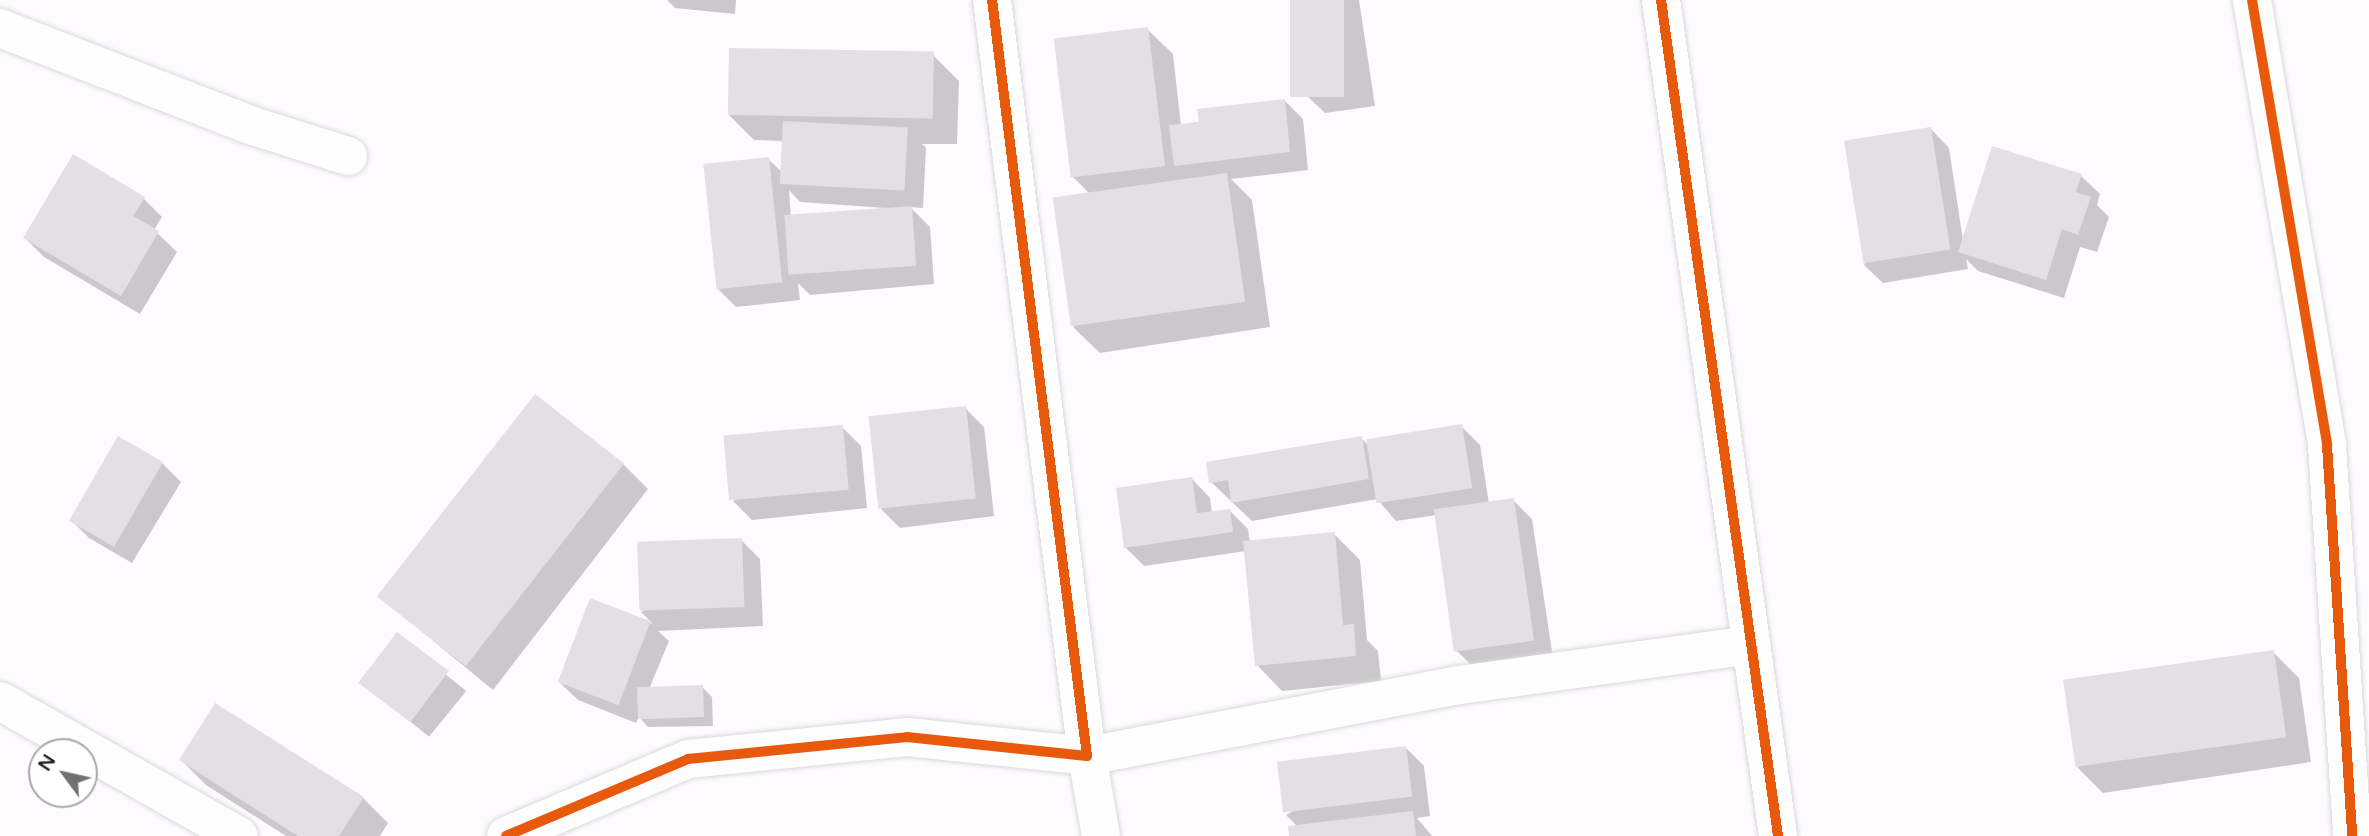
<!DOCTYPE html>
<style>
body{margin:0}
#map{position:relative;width:2369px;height:836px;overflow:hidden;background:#fdfbfe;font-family:"Varela Round",sans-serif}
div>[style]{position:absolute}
.shadow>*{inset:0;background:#0003;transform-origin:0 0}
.building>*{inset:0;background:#e2e0e3;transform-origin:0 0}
.roads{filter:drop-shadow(0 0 2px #dad8db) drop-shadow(0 0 2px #dad8db)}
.minor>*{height:38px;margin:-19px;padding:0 19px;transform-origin:19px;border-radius:19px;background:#fffeff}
.cycleway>*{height:10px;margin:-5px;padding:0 5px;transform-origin:5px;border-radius:5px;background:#e8590c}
span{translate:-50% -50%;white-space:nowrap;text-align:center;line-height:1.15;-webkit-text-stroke:6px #fff;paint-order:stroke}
.north{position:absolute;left:28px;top:738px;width:70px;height:70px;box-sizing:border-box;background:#fff;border:2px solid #a9a8a9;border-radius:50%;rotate:303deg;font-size:19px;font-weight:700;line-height:28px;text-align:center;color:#282529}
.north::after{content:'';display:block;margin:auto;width:24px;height:32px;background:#737074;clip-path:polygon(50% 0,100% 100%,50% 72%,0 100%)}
</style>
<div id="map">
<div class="shadow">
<div style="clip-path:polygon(667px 0,736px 0,735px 14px,675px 8px)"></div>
<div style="clip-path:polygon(1292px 0,1359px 0,1375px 106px,1325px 113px,1306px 95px)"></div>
<div style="clip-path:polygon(1147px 29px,1173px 54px,1181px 126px,1284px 100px,1303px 119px,1308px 170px,1231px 179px,1252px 200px,1270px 327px,1100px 353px,1074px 328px,1092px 196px,1072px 176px)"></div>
<div style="clip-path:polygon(evenodd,933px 55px,959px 81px,957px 144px,922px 144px,926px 148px,923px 208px,910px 207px,930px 227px,934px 284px,810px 295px,798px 283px,800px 300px,736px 307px,717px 288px,768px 159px,782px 172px,784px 141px,754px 140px,728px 114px,933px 55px,789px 190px,800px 202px,899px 209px,791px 218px,789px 190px)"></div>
<div style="clip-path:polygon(1931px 129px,1949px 148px,1963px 240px,2081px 176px,2100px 194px,2097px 205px,2109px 217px,2097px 252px,2080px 247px,2064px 298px,1978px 271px,1966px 259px,1968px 269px,1883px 283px,1864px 265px)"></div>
<div style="clip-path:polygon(143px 198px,162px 217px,154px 230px,177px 252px,140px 314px,44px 257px,25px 238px)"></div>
<div style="clip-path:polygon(965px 408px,984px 427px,994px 516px,900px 528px,881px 509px)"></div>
<div style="clip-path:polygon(1461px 426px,1480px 445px,1489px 504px,1513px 500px,1532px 519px,1553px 658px,1476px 670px,1457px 651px,1437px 515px,1396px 521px,1377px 499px,1252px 521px,1211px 482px,1361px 438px,1368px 445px)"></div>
<div style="clip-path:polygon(842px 427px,861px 446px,867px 508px,752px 520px,733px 501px)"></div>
<div style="clip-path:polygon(162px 463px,181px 482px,132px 563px,89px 538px,70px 519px)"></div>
<div style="clip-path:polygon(623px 464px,648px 489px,493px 690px,380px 597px)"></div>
<div style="clip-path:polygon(1192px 479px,1210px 498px,1212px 513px,1229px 510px,1248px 529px,1250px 542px,1334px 534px,1360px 560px,1367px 640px,1378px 651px,1381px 681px,1282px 691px,1257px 665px,1246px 551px,1144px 566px,1125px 547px)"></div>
<div style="clip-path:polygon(741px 540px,760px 559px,763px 626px,658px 631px,669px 641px,650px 687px,702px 687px,712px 697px,713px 726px,648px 727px,639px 717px,636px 723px,578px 700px,559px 682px,591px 600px,653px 624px,641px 612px)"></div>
<div style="left:397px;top:635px;width:89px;height:59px;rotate:39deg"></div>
<div style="clip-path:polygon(2273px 652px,2299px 678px,2311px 762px,2103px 793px,2077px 767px)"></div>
<div style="clip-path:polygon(1405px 747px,1424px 766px,1430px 816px,1417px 818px,1432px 836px,1291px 836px,1298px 827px,1286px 815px)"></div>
<div style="clip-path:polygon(181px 760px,363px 798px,388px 823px,380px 836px,286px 836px,206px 785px)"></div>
</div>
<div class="building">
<div style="left:1290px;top:0;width:54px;height:97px"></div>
<div style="left:1148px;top:27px;width:140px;height:95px;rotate:83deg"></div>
<div style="left:729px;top:48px;width:205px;height:67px;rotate:1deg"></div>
<div style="clip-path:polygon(1285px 99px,1290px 152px,1174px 166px,1169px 125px,1199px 122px,1197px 109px)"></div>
<div style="left:783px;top:121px;width:125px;height:63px;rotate:3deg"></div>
<div style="left:1931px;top:127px;width:124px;height:88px;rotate:81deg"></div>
<div style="clip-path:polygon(1992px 146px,2082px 174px,2076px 192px,2091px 197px,2078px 235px,2062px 229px,2046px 280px,1958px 252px)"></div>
<div style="clip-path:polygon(73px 154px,145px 197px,133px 216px,159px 231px,121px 296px,23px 238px)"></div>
<div style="left:769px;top:157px;width:126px;height:66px;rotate:84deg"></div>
<div style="left:1227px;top:173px;width:130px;height:176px;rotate:82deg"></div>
<div style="left:912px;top:206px;width:60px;height:128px;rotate:86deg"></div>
<div style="left:535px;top:394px;width:113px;height:257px;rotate:38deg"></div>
<div style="left:966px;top:406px;width:93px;height:98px;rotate:84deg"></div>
<div style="left:1462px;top:424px;width:65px;height:97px;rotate:81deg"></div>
<div style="left:843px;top:425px;width:65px;height:120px;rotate:85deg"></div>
<div style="left:118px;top:436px;width:52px;height:98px;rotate:30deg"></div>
<div style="clip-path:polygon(1362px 436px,1369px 479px,1231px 503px,1228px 480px,1209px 483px,1206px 462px)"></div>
<div style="clip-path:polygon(1192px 477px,1197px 513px,1230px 509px,1233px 532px,1124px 548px,1116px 488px)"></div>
<div style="left:1514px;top:498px;width:144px;height:81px;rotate:82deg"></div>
<div style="clip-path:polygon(1335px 532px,1343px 625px,1354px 624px,1356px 656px,1255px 666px,1243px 541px)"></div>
<div style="left:742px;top:538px;width:69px;height:105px;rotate:88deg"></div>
<div style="left:590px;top:598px;width:65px;height:90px;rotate:21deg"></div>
<div style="left:397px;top:632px;width:65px;height:64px;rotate:37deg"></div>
<div style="left:2274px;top:650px;width:88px;height:213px;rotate:82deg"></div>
<div style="left:703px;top:685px;width:32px;height:66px;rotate:88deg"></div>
<div style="clip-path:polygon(215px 703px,364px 797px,339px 836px,298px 836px,179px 760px)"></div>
<div style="left:1406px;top:746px;width:51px;height:130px;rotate:83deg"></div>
<div style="clip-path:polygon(1413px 811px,1416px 836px,1289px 836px,1288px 826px)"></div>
</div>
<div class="roads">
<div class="minor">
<div style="left:1661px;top:0;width:844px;rotate:82.03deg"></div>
<div style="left:2252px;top:0;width:451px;rotate:80.4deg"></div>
<div style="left:2327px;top:445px;width:392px;rotate:86.3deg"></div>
<div style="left:0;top:28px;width:268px;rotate:21.2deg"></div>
<div style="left:250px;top:125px;width:103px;rotate:17.6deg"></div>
<div style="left:0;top:701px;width:274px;rotate:29.5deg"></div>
<div style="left:506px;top:836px;width:198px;rotate:-22.9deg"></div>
<div style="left:688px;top:759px;width:220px;rotate:-5.7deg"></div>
<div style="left:907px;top:737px;width:181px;rotate:6deg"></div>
<div style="left:1087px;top:756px;width:762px;rotate:-97.16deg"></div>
<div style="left:1101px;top:836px;width:81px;rotate:-99.9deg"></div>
<div style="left:1087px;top:756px;width:379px;rotate:-10.8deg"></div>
<div style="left:1459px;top:685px;width:295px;rotate:-7.8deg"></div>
</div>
</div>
<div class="cycleway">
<div style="left:1661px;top:0;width:844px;rotate:82.03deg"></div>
<div style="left:2252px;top:0;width:451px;rotate:80.4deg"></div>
<div style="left:2327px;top:445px;width:392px;rotate:86.3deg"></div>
<div style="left:506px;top:836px;width:198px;rotate:-22.9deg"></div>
<div style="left:688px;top:759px;width:220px;rotate:-5.7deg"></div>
<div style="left:907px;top:737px;width:181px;rotate:6deg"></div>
<div style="left:1087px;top:756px;width:762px;rotate:-97.16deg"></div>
</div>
<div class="north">N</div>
</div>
